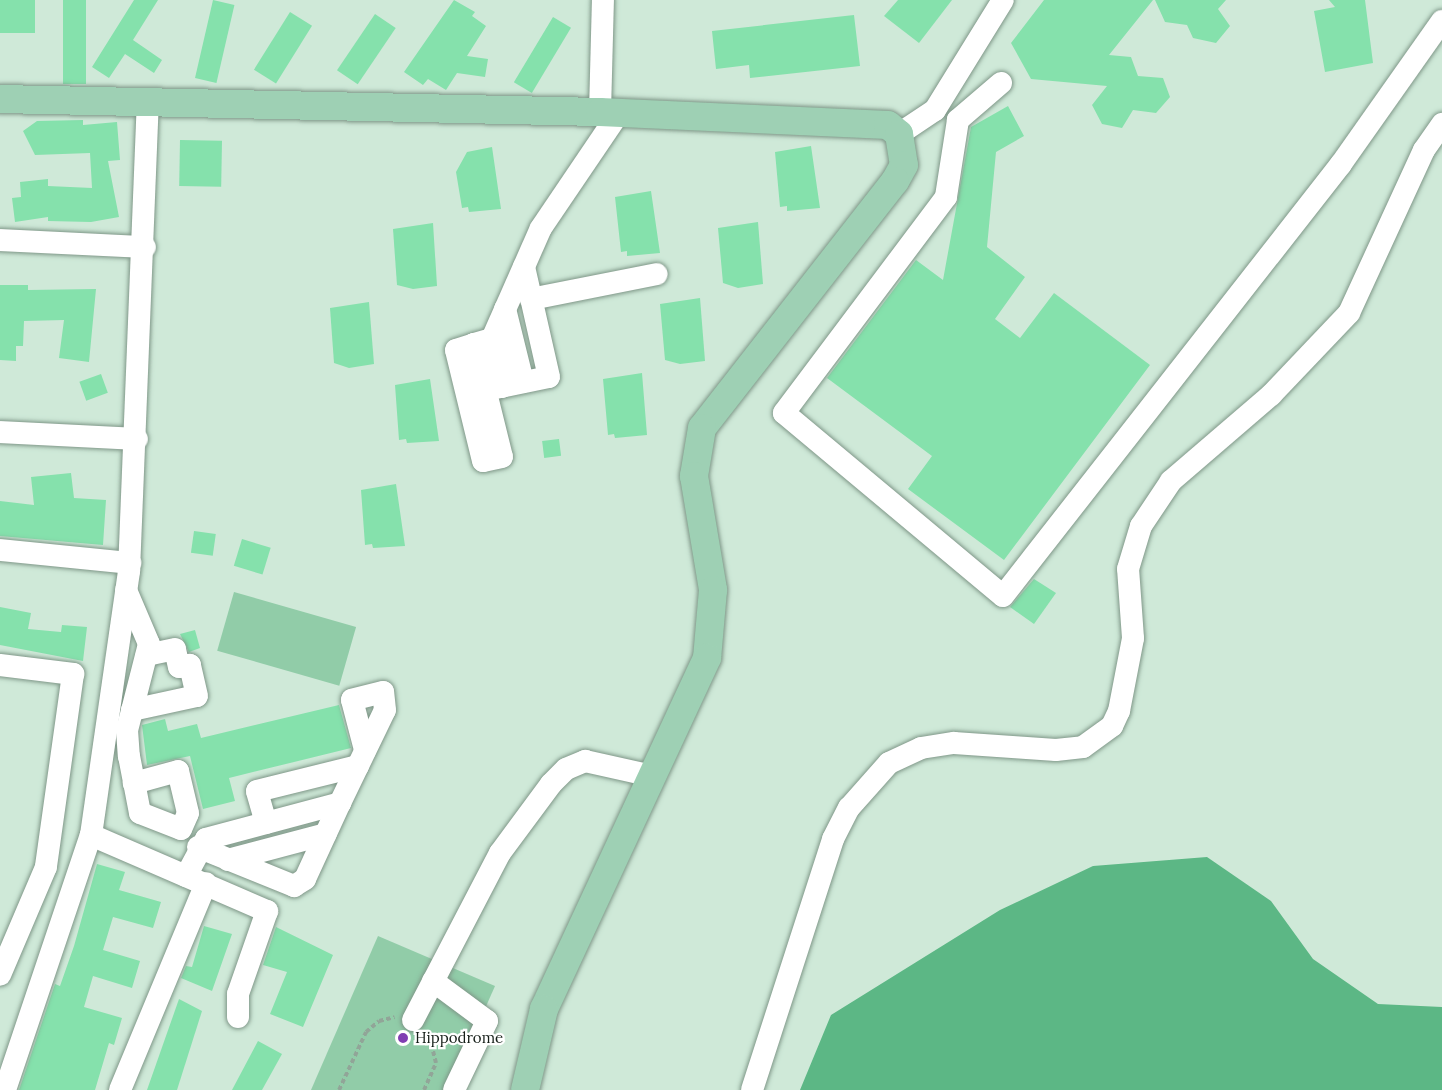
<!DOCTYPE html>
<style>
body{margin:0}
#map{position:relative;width:1442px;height:1090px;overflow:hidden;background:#cfe9d8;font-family:Lora,serif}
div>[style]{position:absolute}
.green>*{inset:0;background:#91cca8;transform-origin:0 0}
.forest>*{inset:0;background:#5cb785}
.building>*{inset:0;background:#85e1ac;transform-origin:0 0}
.path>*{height:4px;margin-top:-2px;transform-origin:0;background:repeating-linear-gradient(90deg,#91a598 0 4.5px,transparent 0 7.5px)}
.roads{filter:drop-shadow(0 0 2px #7f9788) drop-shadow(0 0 2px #7f9788)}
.minor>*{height:22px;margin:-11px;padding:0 11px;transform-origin:11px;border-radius:11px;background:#fff}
.major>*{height:28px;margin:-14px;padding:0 14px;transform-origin:14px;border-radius:14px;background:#9ed0b4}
.dots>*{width:16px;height:16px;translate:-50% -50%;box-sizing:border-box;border:3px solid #fff;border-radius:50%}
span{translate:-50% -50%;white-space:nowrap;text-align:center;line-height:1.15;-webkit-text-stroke:4.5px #fff;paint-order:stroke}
.poi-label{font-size:15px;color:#151e18}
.left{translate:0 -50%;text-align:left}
</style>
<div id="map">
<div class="green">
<div style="left:234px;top:592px;width:127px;height:61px;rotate:16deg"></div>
<div style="clip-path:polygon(378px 936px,495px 986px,449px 1090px,311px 1090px)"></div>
</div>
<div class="forest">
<div style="clip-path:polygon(1207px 857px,1271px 901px,1313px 959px,1378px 1004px,1442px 1007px,1442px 1090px,800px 1090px,831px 1015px,1000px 910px,1093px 866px)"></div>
</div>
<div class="building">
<div style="left:0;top:0;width:35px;height:33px"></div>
<div style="left:63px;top:0;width:23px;height:84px"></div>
<div style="clip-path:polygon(134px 0,158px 0,133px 40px,162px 60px,154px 73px,125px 54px,109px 78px,92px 67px)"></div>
<div style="left:213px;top:0;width:22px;height:80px;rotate:13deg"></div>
<div style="clip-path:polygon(454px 0,475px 12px,472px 16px,486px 26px,467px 56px,488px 59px,485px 77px,457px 73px,446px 90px,428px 79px,423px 85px,404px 72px)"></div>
<div style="clip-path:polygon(898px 0,952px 0,919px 43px,884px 16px)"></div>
<div style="clip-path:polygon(1044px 0,1153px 0,1109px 55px,1131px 57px,1138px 76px,1163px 78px,1170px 97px,1156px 113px,1133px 110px,1122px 128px,1102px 124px,1092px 105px,1107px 86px,1031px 79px,1011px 43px)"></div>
<div style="clip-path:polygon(1155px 0,1226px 0,1218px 9px,1230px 26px,1216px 43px,1193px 38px,1187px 25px,1165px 22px)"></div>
<div style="clip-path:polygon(1329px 0,1365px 0,1373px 63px,1325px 72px,1314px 11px,1335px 7px)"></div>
<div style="left:290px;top:12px;width:26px;height:68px;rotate:32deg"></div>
<div style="left:375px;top:14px;width:25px;height:68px;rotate:34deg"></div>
<div style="clip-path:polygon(854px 15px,860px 66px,750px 78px,749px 65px,716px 69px,712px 31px)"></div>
<div style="left:553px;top:17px;width:21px;height:76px;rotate:31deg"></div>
<div style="clip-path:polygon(1008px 106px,1024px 136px,996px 152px,987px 247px,1025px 277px,995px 319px,1020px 338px,1054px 293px,1150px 365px,1004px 560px,908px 489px,932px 456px,827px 378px,916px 260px,943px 280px,971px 127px)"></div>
<div style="clip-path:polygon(83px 120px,83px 125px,117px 122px,120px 160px,108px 161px,119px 217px,91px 222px,48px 221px,48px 217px,15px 222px,12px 198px,21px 197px,20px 182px,48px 179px,48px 186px,92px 188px,90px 153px,35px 155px,23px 131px,37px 121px)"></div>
<div style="left:180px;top:140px;width:42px;height:46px;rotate:1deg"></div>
<div style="clip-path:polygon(811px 146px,820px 208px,787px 211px,787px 206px,780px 207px,775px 152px)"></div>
<div style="clip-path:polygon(492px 147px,501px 209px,469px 212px,468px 207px,462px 208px,456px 172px,467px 152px)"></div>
<div style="clip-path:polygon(651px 191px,660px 253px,627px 256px,627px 251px,621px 252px,615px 197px)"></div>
<div style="clip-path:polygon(758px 222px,763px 284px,738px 288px,723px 283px,718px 228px)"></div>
<div style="clip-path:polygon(433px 223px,437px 286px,413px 289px,397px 285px,393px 229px)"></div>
<div style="clip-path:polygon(0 285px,28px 285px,28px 290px,96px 289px,89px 362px,59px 358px,64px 320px,24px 321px,23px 346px,16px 346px,16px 361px,0 360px)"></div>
<div style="clip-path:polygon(700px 298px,705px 361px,680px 364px,665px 360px,660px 304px)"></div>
<div style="clip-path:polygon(369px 302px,374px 364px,349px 368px,334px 363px,330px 308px)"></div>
<div style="clip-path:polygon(642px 373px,647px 435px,615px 438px,614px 434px,608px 435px,603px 379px)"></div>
<div style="left:101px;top:374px;width:20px;height:23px;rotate:70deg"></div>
<div style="clip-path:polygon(430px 379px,439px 441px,407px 443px,406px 439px,399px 440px,395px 385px)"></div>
<div style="left:559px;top:439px;width:17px;height:17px;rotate:83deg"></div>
<div style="clip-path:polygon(71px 473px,74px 498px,106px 500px,103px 545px,0 536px,0 501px,34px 505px,31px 477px)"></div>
<div style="clip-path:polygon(396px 484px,405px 546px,373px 548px,372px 544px,365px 545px,361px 490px)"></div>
<div style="left:194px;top:531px;width:22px;height:22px;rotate:8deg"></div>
<div style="left:242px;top:539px;width:30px;height:28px;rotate:17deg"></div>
<div style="clip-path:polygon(1034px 579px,1056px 593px,1034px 624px,1010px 607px)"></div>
<div style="clip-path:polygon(0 607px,31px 613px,28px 629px,61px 632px,62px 625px,87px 627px,83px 661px,0 645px)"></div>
<div style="clip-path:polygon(195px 630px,200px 648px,189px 652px,180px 634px)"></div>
<div style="clip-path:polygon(339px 705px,351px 748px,229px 778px,235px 801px,203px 809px,190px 756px,147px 765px,142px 725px,165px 719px,168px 731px,197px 724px,201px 738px)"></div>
<div style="clip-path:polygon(97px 864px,125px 872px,119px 890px,161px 902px,153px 928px,113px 917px,103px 950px,140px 961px,132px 988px,93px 976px,84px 1007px,122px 1018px,114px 1045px,109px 1043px,95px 1090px,19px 1090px,55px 984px,60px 986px,74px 946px)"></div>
<div style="clip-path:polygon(204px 926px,232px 934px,212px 991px,181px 978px,186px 966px,192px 967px)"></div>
<div style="clip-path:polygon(276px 927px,333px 955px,303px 1027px,270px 1014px,287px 972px,263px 965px)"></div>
<div style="clip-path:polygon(179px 999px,202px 1011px,177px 1090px,147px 1090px)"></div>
<div style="clip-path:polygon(258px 1041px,282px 1054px,262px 1090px,232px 1090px)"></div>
</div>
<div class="path">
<div style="left:339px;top:1090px;width:64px;rotate:-65deg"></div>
<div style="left:366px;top:1032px;width:17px;rotate:-40deg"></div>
<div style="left:379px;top:1021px;width:16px;rotate:-14deg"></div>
<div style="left:424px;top:1090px;width:30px;rotate:-66deg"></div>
<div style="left:436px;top:1063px;width:32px;rotate:-104deg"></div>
</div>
<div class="roads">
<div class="minor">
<div style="left:1001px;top:83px;width:57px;rotate:139.3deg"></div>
<div style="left:958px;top:120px;width:78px;rotate:98.9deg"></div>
<div style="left:946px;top:197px;width:270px;rotate:126.9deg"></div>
<div style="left:784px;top:413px;width:285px;rotate:39.9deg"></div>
<div style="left:1003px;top:596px;width:549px;rotate:-51.96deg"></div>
<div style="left:1341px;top:164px;width:175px;rotate:-54.8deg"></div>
<div style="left:600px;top:112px;width:112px;rotate:-88.5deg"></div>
<div style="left:899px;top:134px;width:43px;rotate:-33.7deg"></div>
<div style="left:935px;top:110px;width:129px;rotate:-58.3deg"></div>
<div style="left:0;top:240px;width:145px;rotate:2.8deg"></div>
<div style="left:531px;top:299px;width:128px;rotate:-11.2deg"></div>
<div style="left:505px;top:309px;width:75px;rotate:76.1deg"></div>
<div style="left:492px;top:339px;width:49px;rotate:78.2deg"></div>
<div style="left:474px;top:344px;width:116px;rotate:76.1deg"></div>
<div style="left:502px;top:457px;width:19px;rotate:168deg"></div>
<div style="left:483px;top:461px;width:114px;rotate:-103.7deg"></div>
<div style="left:456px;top:350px;width:19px;rotate:-18deg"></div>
<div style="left:474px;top:344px;width:19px;rotate:-16deg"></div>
<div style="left:492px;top:339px;width:121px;rotate:-66.2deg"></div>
<div style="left:541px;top:228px;width:139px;rotate:-55.9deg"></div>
<div style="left:486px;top:390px;width:64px;rotate:-11.7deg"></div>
<div style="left:549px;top:377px;width:113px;rotate:-102.8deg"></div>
<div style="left:0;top:432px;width:137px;rotate:2.9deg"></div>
<div style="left:0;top:550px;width:131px;rotate:5.7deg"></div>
<div style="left:126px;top:590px;width:59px;rotate:66.9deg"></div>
<div style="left:149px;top:644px;width:89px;rotate:104.3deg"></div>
<div style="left:127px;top:730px;width:26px;rotate:86deg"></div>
<div style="left:129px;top:756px;width:58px;rotate:79.1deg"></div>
<div style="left:140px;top:813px;width:44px;rotate:21.3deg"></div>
<div style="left:181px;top:829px;width:17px;rotate:-66deg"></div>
<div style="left:188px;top:813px;width:43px;rotate:-103.4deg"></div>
<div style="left:178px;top:771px;width:46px;rotate:164.7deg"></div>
<div style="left:0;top:665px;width:74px;rotate:7deg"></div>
<div style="left:73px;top:674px;width:195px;rotate:98deg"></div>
<div style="left:46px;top:867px;width:117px;rotate:113.1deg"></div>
<div style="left:132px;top:710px;width:66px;rotate:-12.2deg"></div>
<div style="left:197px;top:696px;width:32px;rotate:-103deg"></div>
<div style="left:190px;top:665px;width:11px;rotate:170deg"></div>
<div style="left:179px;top:667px;width:18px;rotate:-103deg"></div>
<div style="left:175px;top:649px;width:29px;rotate:168deg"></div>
<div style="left:266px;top:823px;width:33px;rotate:-106deg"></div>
<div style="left:257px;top:791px;width:104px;rotate:-13.9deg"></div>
<div style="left:91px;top:835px;width:192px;rotate:23.4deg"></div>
<div style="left:267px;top:911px;width:88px;rotate:109.3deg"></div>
<div style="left:238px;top:994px;width:23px;rotate:90deg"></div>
<div style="left:198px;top:847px;width:104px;rotate:22.1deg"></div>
<div style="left:294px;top:886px;width:13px;rotate:-32deg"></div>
<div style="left:305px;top:879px;width:84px;rotate:-65.3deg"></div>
<div style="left:228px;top:860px;width:101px;rotate:-14.9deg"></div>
<div style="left:186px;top:876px;width:42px;rotate:-61.6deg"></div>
<div style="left:206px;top:839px;width:139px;rotate:-15deg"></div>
<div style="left:340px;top:803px;width:103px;rotate:-64.2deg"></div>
<div style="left:385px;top:710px;width:18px;rotate:-96deg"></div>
<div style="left:383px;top:692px;width:32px;rotate:166deg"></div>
<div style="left:352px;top:700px;width:52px;rotate:75.4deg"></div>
<div style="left:433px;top:981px;width:67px;rotate:36.5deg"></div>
<div style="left:487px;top:1021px;width:76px;rotate:115.6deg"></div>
<div style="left:413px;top:1020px;width:188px;rotate:-62.5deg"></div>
<div style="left:500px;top:853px;width:86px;rotate:-53.5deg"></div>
<div style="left:551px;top:784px;width:21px;rotate:-45deg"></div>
<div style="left:566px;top:769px;width:21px;rotate:-23deg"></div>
<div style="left:585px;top:761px;width:69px;rotate:12.6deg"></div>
<div style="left:5px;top:1090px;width:269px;rotate:-71.4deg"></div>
<div style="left:91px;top:835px;width:267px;rotate:-81.8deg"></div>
<div style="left:129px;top:571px;width:468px;rotate:-87.7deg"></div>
<div style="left:120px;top:1090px;width:224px;rotate:-67.4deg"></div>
<div style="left:752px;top:1090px;width:264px;rotate:-72.1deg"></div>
<div style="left:833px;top:839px;width:35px;rotate:-63deg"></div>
<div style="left:849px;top:808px;width:60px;rotate:-48.4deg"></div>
<div style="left:889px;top:763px;width:35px;rotate:-25deg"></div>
<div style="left:921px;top:748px;width:33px;rotate:-9deg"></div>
<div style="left:954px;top:743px;width:102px;rotate:3.9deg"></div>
<div style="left:1056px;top:750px;width:27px;rotate:-6deg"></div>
<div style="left:1083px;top:747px;width:36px;rotate:-36deg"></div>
<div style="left:1112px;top:726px;width:17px;rotate:-65deg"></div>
<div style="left:1119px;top:711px;width:74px;rotate:-79.1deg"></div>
<div style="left:1133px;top:638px;width:69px;rotate:-94.1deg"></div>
<div style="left:1128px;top:569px;width:45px;rotate:-73.2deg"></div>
<div style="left:1141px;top:526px;width:54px;rotate:-56.3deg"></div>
<div style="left:1171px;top:481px;width:132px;rotate:-40.7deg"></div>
<div style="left:1271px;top:395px;width:113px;rotate:-46.4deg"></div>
<div style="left:1349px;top:313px;width:179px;rotate:-65.3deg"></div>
<div style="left:1424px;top:150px;width:32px;rotate:-55deg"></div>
</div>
<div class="major">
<div style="left:0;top:99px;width:600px;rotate:1.24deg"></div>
<div style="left:600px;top:112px;width:288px;rotate:2.6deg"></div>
<div style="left:888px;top:125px;width:14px;rotate:39deg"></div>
<div style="left:899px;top:134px;width:31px;rotate:81deg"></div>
<div style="left:904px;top:165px;width:18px;rotate:119deg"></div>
<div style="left:895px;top:181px;width:313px;rotate:128deg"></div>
<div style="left:702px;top:428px;width:49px;rotate:99.5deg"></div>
<div style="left:694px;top:476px;width:116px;rotate:80.5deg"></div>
<div style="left:713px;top:590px;width:68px;rotate:95deg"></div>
<div style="left:707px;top:658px;width:387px;rotate:114.9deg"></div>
<div style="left:544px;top:1009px;width:83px;rotate:103.2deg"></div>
</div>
</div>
<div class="dots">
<div style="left:403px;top:1038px;background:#803eb2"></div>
</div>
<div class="poi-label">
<span class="left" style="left:415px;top:1038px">Hippodrome</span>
</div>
</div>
